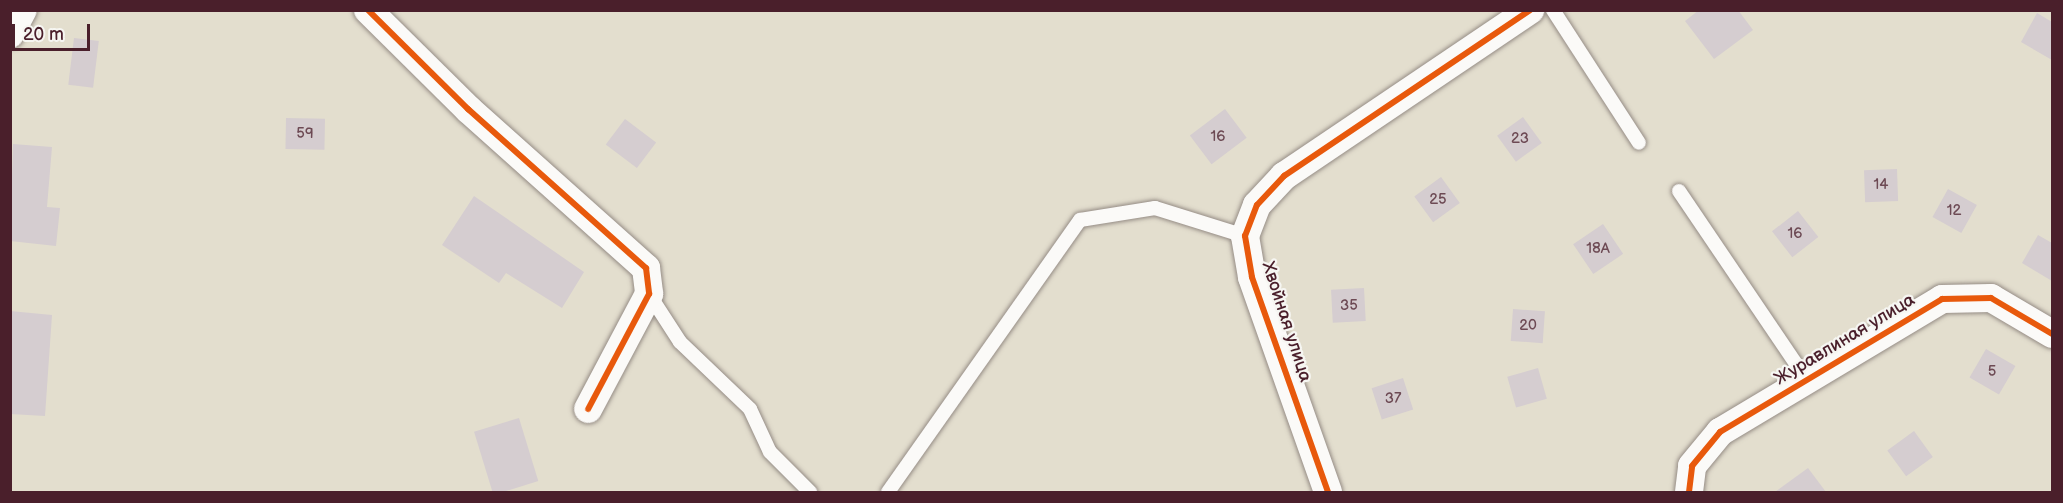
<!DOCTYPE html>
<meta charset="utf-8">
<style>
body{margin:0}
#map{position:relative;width:2063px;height:503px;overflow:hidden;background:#e3dece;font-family:"Balsamiq Sans",sans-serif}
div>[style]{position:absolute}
.building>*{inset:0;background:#d5cdd0;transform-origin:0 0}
.roads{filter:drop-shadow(0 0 2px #958c85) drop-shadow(0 0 2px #958c85)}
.service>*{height:14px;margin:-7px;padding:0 7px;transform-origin:7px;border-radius:7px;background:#fbfaf8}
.minor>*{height:28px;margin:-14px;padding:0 14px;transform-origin:14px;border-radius:14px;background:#fbfaf8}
.cycleway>*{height:6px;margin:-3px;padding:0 3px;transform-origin:3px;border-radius:3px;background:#e8590c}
span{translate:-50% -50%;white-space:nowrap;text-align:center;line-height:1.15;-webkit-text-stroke:4.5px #f6f6f2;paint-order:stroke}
.number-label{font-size:15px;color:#6d4a54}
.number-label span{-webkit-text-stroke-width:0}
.street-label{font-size:18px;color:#4a1f2b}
.frame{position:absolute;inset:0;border:12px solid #4a1f2b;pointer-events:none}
.scale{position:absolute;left:12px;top:24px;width:78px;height:27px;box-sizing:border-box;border:3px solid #4a1f2b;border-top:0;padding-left:8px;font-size:18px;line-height:21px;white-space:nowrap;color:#4a1f2b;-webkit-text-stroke:4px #f6f6f2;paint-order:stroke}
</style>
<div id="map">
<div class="building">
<div style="clip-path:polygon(1699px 10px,1738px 10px,1753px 30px,1714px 59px,1685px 21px)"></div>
<div style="clip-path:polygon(2037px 13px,2052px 22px,2052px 60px,2021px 42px)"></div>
<div style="left:74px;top:38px;width:25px;height:47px;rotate:7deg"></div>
<div style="left:1225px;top:109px;width:36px;height:44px;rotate:53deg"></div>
<div style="left:1523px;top:117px;width:32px;height:32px;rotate:54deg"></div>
<div style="left:286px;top:118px;width:39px;height:31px;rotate:1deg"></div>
<div style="left:625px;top:119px;width:39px;height:32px;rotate:37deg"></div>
<div style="clip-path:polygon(13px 144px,52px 147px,47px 207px,60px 208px,56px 246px,10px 241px)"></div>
<div style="left:1897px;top:169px;width:32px;height:33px;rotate:88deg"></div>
<div style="left:1441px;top:177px;width:32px;height:33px;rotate:54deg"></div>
<div style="left:1948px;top:189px;width:33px;height:32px;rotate:29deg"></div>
<div style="clip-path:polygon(474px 196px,584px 272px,562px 308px,506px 273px,499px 283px,442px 245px)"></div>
<div style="left:1798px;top:211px;width:33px;height:33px;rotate:52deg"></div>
<div style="left:1603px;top:224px;width:36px;height:36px;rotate:56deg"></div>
<div style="clip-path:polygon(2038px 235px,2052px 243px,2052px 281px,2022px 263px)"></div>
<div style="left:1364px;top:288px;width:33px;height:33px;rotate:87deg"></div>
<div style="left:1513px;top:309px;width:32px;height:32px;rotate:4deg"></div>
<div style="clip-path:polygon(10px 311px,52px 315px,45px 416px,10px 414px)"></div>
<div style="left:1986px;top:349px;width:34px;height:33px;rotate:30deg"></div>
<div style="left:1538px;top:368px;width:32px;height:32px;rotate:74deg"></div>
<div style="left:1403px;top:378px;width:33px;height:33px;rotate:72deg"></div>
<div style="left:519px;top:418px;width:66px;height:47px;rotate:73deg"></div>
<div style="left:1914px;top:431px;width:32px;height:33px;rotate:54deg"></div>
<div style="clip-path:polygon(1808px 468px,1826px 492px,1775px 492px)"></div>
</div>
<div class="roads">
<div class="service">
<div style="left:1553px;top:10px;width:158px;rotate:57.1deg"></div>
<div style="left:1679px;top:191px;width:228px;rotate:55.9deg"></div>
<div style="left:649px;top:294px;width:57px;rotate:57.1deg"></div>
<div style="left:680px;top:342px;width:97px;rotate:43.7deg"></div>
<div style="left:750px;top:409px;width:47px;rotate:65.1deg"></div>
<div style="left:770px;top:452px;width:57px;rotate:45deg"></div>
<div style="left:888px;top:492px;width:333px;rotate:-54.8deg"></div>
<div style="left:1080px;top:220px;width:76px;rotate:-9.1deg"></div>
<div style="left:1155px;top:208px;width:94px;rotate:17.3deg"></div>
</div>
<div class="minor">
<div style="left:368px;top:10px;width:141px;rotate:44.7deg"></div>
<div style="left:468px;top:109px;width:239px;rotate:41.8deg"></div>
<div style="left:646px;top:268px;width:26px;rotate:83deg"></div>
<div style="left:649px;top:294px;width:130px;rotate:117.9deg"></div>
<div style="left:10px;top:34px;width:27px;rotate:-62deg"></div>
<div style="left:1328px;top:492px;width:228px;rotate:-109.5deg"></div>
<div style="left:1252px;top:277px;width:42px;rotate:-99.7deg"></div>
<div style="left:1245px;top:236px;width:33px;rotate:-69deg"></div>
<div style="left:1257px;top:205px;width:40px;rotate:-47deg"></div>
<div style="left:1284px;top:176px;width:297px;rotate:-34deg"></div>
<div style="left:1689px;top:492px;width:26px;rotate:-83deg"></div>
<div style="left:1692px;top:466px;width:44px;rotate:-50.5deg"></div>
<div style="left:1720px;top:432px;width:259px;rotate:-30.9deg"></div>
<div style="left:1942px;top:299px;width:49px;rotate:-1.2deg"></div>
<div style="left:1991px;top:298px;width:71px;rotate:30.5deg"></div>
</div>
</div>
<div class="cycleway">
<div style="left:368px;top:10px;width:141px;rotate:44.7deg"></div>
<div style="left:468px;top:109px;width:239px;rotate:41.8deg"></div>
<div style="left:646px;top:268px;width:26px;rotate:83deg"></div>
<div style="left:649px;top:294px;width:130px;rotate:117.9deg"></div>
<div style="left:1328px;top:492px;width:228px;rotate:-109.5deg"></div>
<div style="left:1252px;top:277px;width:42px;rotate:-99.7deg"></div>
<div style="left:1245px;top:236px;width:33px;rotate:-69deg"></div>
<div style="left:1257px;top:205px;width:40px;rotate:-47deg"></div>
<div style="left:1284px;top:176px;width:297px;rotate:-34deg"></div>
<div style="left:1689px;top:492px;width:26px;rotate:-83deg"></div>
<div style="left:1692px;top:466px;width:44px;rotate:-50.5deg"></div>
<div style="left:1720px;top:432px;width:259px;rotate:-30.9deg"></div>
<div style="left:1942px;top:299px;width:49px;rotate:-1.2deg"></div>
<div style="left:1991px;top:298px;width:71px;rotate:30.5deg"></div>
</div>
<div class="number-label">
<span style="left:305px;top:134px">59</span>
<span style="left:1218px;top:137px">16</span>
<span style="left:1520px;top:139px">23</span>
<span style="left:1881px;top:185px">14</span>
<span style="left:1438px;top:200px">25</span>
<span style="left:1954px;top:211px">12</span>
<span style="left:1795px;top:234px">16</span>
<span style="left:1598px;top:249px">18А</span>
<span style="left:1349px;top:306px">35</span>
<span style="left:1528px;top:326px">20</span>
<span style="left:1992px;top:372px">5</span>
<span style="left:1393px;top:399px">37</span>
</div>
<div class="street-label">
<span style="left:1286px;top:322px;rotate:72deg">Хвойная улица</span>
<span style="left:1845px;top:340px;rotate:-31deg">Журавлиная улица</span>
</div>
<div class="frame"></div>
<div class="scale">20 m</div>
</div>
